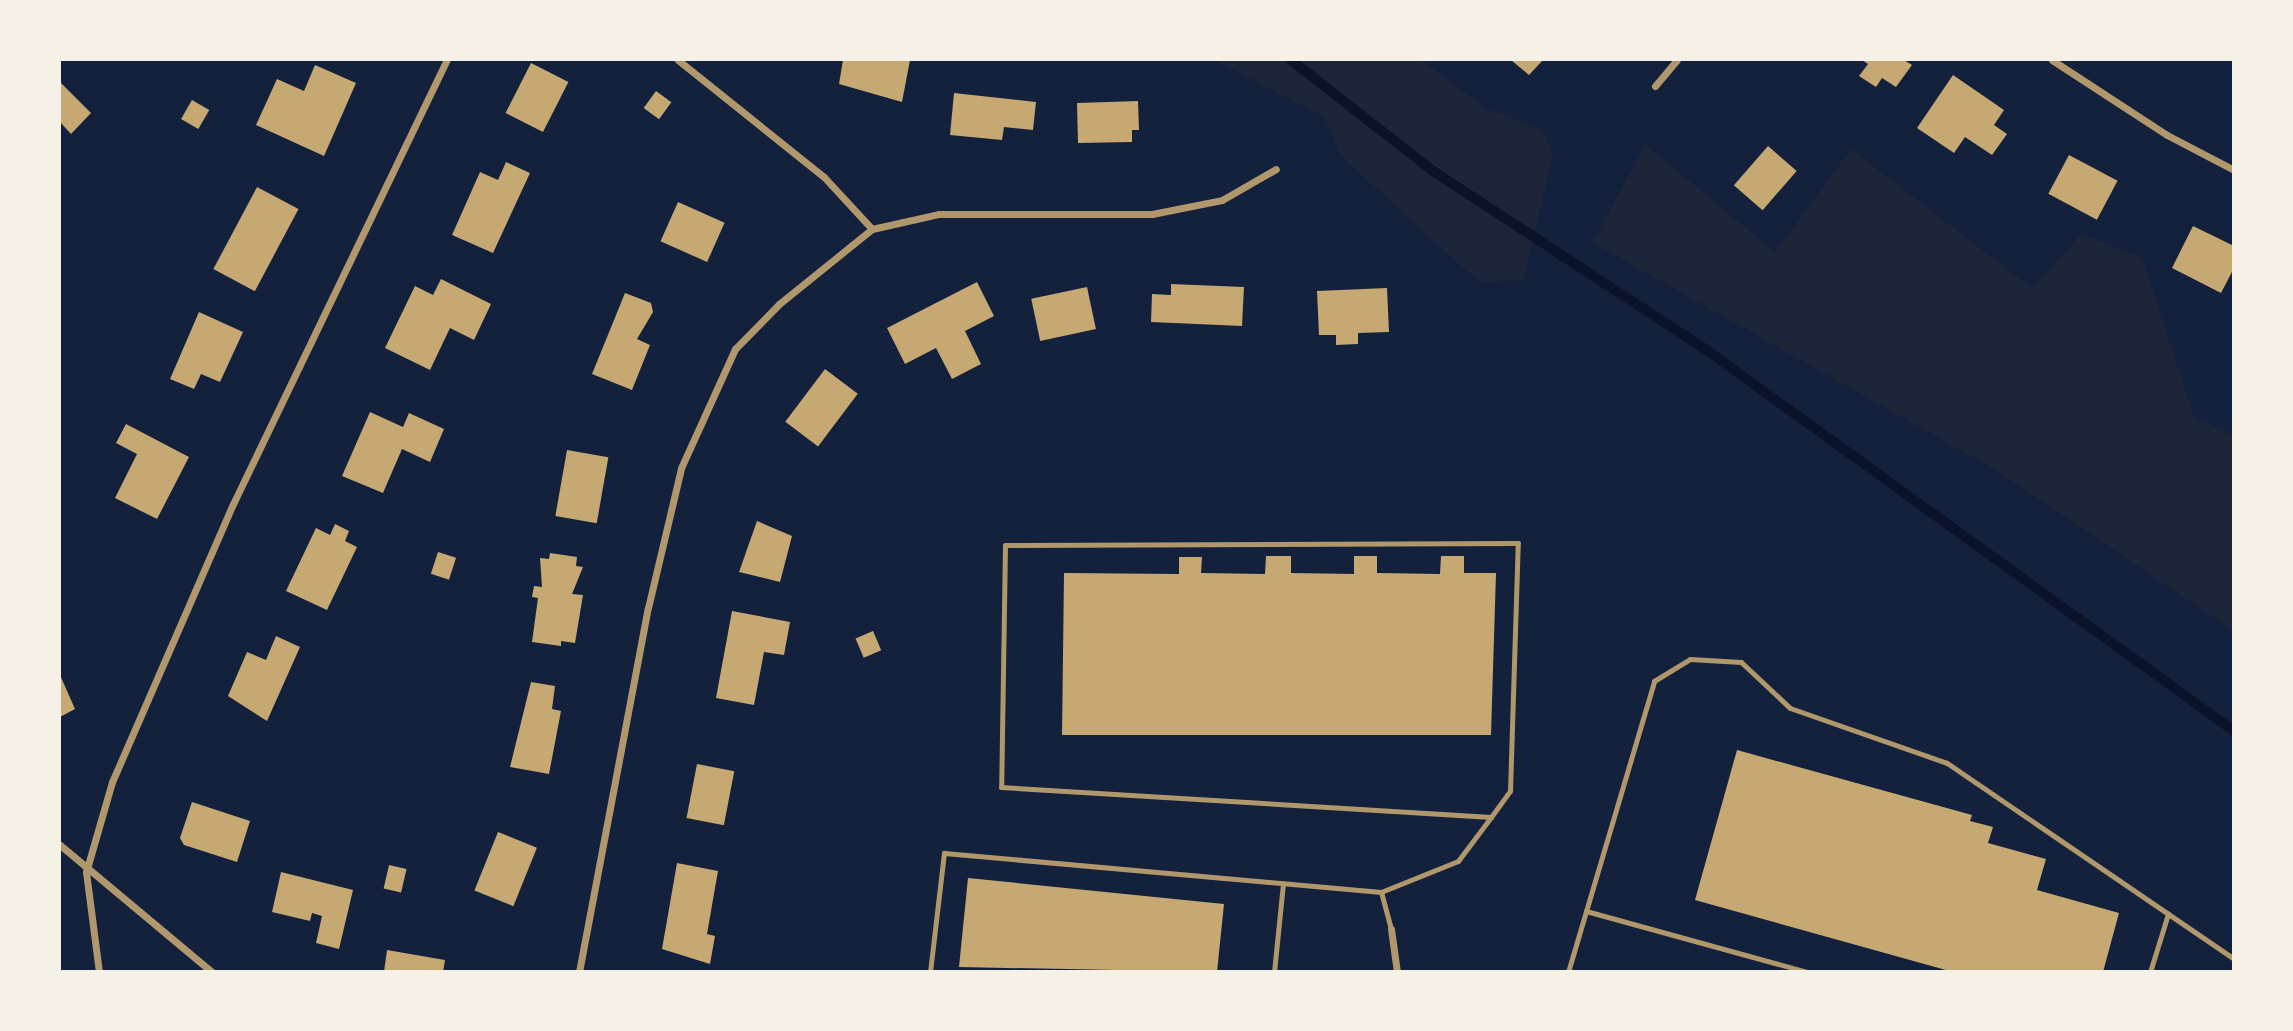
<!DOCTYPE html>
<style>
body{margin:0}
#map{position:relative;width:2293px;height:1031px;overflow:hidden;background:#14213d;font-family:"Asap Condensed",sans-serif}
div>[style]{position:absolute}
.green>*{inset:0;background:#1d2539}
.stream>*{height:10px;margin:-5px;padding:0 5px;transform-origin:5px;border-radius:5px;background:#0b132b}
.building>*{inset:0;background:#c6a872;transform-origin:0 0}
.service>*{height:5px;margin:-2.5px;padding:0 2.5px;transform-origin:2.5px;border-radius:2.5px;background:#b1986c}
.minor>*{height:7px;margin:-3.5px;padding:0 3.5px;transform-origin:3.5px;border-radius:3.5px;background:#b1986c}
span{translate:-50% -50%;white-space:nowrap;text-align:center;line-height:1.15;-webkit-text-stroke:5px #f6f1e7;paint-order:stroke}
.frame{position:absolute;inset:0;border:61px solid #f6f1e7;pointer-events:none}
</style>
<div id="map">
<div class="green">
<div style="clip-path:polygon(1215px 60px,1421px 60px,1485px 108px,1543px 131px,1553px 155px,1523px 280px,1479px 282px,1342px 157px,1324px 117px)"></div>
<div style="clip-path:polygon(1645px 144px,1775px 252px,1851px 149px,2033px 289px,2081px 234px,2142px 258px,2194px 417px,2233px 435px,2233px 630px,1987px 465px,1593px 243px)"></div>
</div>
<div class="stream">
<div style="left:1291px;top:60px;width:180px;rotate:38deg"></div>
<div style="left:1433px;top:171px;width:325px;rotate:33.2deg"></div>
<div style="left:1705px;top:349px;width:653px;rotate:35.83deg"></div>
</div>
<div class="building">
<div style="clip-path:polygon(843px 60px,910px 60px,902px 102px,839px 84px)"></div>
<div style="clip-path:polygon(1511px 60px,1543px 60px,1529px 75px)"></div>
<div style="clip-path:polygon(1862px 60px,1904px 60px,1912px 65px,1896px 87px,1882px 78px,1876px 87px,1859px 76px,1868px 64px)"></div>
<div style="left:531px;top:63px;width:42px;height:56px;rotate:27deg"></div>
<div style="clip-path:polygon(315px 65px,356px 83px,324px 156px,256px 125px,277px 79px,304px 91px)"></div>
<div style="clip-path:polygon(1953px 75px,2004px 110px,1994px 125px,2007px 134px,1992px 155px,1965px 137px,1954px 153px,1917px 128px)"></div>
<div style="clip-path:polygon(60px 82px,91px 113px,71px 134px,60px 122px)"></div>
<div style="left:656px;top:91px;width:19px;height:21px;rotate:36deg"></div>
<div style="clip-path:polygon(954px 93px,1036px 102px,1033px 130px,1004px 127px,1002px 140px,950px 135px)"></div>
<div style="left:192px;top:100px;width:20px;height:22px;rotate:30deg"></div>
<div style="clip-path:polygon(1138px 101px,1139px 130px,1132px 130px,1132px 142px,1078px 143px,1077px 103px)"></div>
<div style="left:1768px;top:146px;width:38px;height:52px;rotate:41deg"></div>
<div style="left:2069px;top:155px;width:55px;height:44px;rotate:28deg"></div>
<div style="clip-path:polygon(506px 162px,530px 173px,493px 253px,452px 235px,480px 172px,498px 180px)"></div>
<div style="left:257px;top:187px;width:47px;height:93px;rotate:28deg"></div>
<div style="left:678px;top:202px;width:51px;height:43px;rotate:24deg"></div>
<div style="clip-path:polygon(2193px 226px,2234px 246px,2234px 268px,2221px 293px,2172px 268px)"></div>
<div style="clip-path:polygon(441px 279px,491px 304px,474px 340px,450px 328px,430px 370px,385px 348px,415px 286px,433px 295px)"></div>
<div style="clip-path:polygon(977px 282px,994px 316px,965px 331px,981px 364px,952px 379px,936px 348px,905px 364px,887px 328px)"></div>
<div style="clip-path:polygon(1171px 284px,1244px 287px,1242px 326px,1151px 322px,1152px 294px,1171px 295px)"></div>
<div style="left:1087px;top:287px;width:43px;height:57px;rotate:78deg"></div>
<div style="clip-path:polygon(1387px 288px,1389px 332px,1358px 333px,1358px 344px,1336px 345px,1336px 335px,1319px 335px,1317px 291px)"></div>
<div style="clip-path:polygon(625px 293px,651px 303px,653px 312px,637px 339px,650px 345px,632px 390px,592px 374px)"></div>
<div style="clip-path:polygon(199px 312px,243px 332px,220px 382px,201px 374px,194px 389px,170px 379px)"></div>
<div style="left:825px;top:369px;width:41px;height:66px;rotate:37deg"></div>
<div style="clip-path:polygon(370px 412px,403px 427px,409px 413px,444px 429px,430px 462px,402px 449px,383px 493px,342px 476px)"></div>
<div style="clip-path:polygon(126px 424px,189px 457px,157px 519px,115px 498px,137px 454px,116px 443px)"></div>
<div style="left:567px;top:450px;width:42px;height:67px;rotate:10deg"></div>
<div style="clip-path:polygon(757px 521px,792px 536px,780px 582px,739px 572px)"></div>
<div style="clip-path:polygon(335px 524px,349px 531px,345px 541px,357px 547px,327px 610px,286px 591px,316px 528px,330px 535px)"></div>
<div style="left:438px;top:552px;width:19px;height:23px;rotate:18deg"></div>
<div style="clip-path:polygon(550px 553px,577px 557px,576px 566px,583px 567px,572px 594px,583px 595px,575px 643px,561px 641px,561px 646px,532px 642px,538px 598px,532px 597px,534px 586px,542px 587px,540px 558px,549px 559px)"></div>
<div style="clip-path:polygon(1266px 556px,1291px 556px,1291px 573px,1354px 574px,1354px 556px,1377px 556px,1377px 573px,1440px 574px,1441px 556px,1464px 556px,1464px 573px,1496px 573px,1491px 735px,1062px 735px,1064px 573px,1179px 574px,1179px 557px,1202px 557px,1201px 573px,1265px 574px)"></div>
<div style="clip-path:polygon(732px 611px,790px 622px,784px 655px,764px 652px,754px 705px,716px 698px)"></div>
<div style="left:873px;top:631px;width:21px;height:19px;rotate:67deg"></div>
<div style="clip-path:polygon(276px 636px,300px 647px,267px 721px,228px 696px,247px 652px,266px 660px)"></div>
<div style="clip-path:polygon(60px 675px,75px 709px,60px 717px)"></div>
<div style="clip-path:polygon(531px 682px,555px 686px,552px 709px,561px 711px,549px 774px,510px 767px)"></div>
<div style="clip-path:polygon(1737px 750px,1972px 815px,1970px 821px,1993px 827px,1988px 843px,2046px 859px,2037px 890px,2119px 913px,2103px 972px,1953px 972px,1695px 900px)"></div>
<div style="left:697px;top:764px;width:38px;height:55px;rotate:11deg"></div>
<div style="clip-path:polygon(192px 802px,250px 821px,237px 862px,184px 845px,180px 838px)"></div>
<div style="left:498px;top:832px;width:42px;height:63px;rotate:22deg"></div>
<div style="clip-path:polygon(677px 863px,718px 871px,707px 934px,715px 936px,710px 964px,662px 949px)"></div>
<div style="left:389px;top:865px;width:18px;height:24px;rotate:13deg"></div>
<div style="clip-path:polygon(281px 872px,353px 890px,339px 949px,316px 943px,322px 916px,312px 913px,310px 921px,272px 912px)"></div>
<div style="clip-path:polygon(968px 878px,1224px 904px,1217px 972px,959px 967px)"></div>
<div style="clip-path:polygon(387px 950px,445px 960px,443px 972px,384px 972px)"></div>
</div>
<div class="service">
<div style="left:1586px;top:911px;width:229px;rotate:15.4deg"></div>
<div style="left:1391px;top:929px;width:38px;rotate:-105deg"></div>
<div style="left:1381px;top:892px;width:83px;rotate:-21.9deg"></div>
<div style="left:1458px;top:861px;width:55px;rotate:-53.1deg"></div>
<div style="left:1491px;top:817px;width:32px;rotate:-54deg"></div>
<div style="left:1510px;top:791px;width:248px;rotate:-88.2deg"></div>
<div style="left:1518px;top:543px;width:513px;rotate:179.78deg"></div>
<div style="left:1005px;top:545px;width:242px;rotate:90.9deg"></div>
<div style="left:1001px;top:787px;width:491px;rotate:3.5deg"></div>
<div style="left:930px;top:972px;width:120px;rotate:-83.3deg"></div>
<div style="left:944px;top:853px;width:439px;rotate:5.1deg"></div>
<div style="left:1274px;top:972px;width:89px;rotate:-84.2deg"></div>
<div style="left:1568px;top:972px;width:303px;rotate:-73.5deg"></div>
<div style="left:1654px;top:681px;width:42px;rotate:-31.4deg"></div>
<div style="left:1690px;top:659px;width:51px;rotate:3.4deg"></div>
<div style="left:1741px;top:662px;width:67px;rotate:43.2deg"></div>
<div style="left:1790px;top:708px;width:166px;rotate:19.3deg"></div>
<div style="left:1947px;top:763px;width:348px;rotate:34.3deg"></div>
<div style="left:2150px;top:972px;width:61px;rotate:-72.8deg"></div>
</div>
<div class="minor">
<div style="left:678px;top:60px;width:187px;rotate:38.7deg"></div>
<div style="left:824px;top:177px;width:71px;rotate:47.3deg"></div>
<div style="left:2052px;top:60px;width:137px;rotate:33.1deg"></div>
<div style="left:2167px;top:135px;width:76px;rotate:27.6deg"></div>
<div style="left:1655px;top:86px;width:34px;rotate:-50deg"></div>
<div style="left:60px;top:845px;width:198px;rotate:39.9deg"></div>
<div style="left:1391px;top:929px;width:43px;rotate:82.1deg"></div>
<div style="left:99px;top:972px;width:101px;rotate:-97.4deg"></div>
<div style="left:86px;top:872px;width:94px;rotate:-73.9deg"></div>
<div style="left:112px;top:782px;width:303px;rotate:-66.5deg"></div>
<div style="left:233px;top:504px;width:493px;rotate:-64.3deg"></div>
<div style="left:579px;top:972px;width:370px;rotate:-79.3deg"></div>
<div style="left:648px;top:608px;width:144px;rotate:-76.7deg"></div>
<div style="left:681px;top:468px;width:131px;rotate:-65.6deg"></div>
<div style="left:735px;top:349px;width:63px;rotate:-45.6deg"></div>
<div style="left:779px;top:304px;width:119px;rotate:-38.9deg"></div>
<div style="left:872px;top:229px;width:69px;rotate:-12.6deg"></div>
<div style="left:939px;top:214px;width:213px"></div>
<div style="left:1152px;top:214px;width:71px;rotate:-11.3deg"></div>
<div style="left:1222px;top:200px;width:62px;rotate:-29.9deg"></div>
</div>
<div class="frame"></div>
</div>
